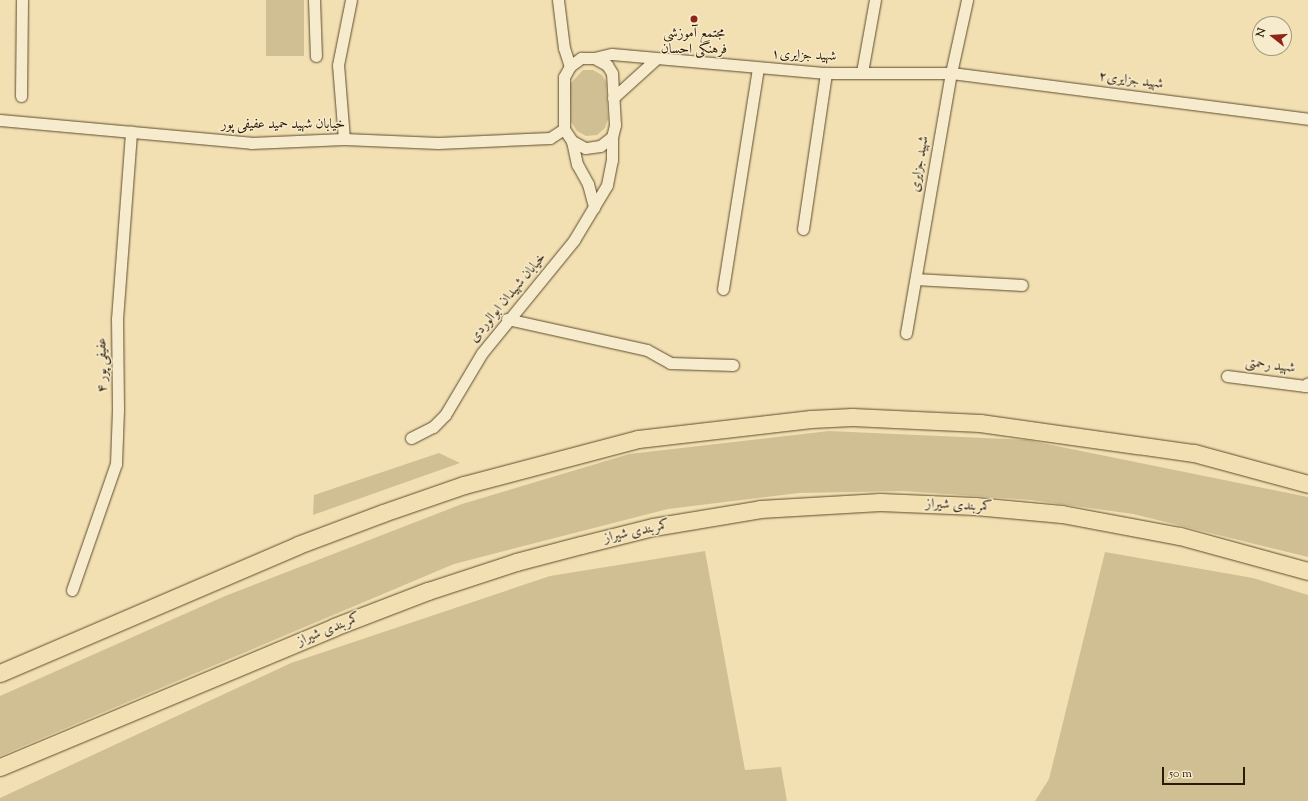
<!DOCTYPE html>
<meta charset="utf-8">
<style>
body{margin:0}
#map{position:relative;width:1308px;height:801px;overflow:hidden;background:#f3e0b2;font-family:"Sorts Mill Goudy",Amiri,serif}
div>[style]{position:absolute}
.green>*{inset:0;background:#d1bf94;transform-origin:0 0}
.roads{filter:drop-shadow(0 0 1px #5d4c2f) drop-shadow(0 0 1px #5d4c2f)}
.minor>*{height:11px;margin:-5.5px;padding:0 5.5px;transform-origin:5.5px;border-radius:5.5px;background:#f7ebcd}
.highway>*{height:17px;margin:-8.5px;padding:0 8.5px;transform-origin:8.5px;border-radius:8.5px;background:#f3e0b2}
.dots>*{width:11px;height:11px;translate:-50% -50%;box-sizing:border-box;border:2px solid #f7ebcd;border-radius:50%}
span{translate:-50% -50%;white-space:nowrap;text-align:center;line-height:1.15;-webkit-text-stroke:3px #f7ebcd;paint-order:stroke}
.poi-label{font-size:14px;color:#2b1b03}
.street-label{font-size:14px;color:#2b1b03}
.north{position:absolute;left:1252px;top:16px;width:40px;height:40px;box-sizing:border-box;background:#f7ebcd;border:1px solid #a5987c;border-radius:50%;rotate:287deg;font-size:11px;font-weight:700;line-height:16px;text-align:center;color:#2b1b03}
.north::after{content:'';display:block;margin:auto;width:14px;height:18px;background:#8f2418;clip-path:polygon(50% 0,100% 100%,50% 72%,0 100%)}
.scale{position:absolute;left:1162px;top:767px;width:83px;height:18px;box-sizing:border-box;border:2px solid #2b1b03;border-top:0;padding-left:5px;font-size:12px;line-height:14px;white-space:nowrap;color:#2b1b03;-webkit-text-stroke:3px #f7ebcd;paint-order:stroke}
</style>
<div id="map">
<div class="green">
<div style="left:266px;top:0;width:38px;height:56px"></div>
<div style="clip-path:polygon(583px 70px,593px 70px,602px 75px,606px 82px,608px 119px,605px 128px,597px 135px,586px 136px,577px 131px,571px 122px,570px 84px)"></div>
<div style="clip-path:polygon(829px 431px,1027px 440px,1308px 497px,1308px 557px,1133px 514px,1031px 500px,903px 491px,799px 493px,668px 509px,454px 564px,0 756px,0 696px,225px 596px,462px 504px,629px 454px)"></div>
<div style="clip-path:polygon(439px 453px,460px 463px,313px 515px,314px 495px)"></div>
<div style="clip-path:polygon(705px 551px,745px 770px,781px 767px,787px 801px,0 801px,0 798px,291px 663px,550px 576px)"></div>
<div style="clip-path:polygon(1105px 552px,1253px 578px,1308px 595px,1308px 801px,1035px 801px,1049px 779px)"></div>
</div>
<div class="roads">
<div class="minor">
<div style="left:314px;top:0;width:56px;rotate:88deg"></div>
<div style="left:558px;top:0;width:48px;rotate:82.9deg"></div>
<div style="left:564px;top:48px;width:19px;rotate:72deg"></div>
<div style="left:581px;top:58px;width:13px"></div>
<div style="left:594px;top:58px;width:15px;rotate:28deg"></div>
<div style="left:607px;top:65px;width:9px;rotate:58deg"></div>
<div style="left:612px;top:73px;width:52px;rotate:86.7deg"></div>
<div style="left:615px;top:125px;width:12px;rotate:104deg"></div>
<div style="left:612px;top:137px;width:15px;rotate:143deg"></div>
<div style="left:600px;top:146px;width:15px;rotate:172deg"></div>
<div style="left:585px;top:148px;width:15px;rotate:-152deg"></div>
<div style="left:572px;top:141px;width:14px;rotate:-124deg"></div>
<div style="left:564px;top:129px;width:52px;rotate:-90deg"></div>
<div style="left:564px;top:77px;width:13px;rotate:-61deg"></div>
<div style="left:570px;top:66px;width:14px;rotate:-36deg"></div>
<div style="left:594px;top:58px;width:18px;rotate:-13deg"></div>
<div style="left:612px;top:54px;width:215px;rotate:5.1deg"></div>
<div style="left:826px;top:73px;width:125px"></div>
<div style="left:951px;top:73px;width:360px;rotate:7.3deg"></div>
<div style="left:862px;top:72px;width:73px;rotate:-79.8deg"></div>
<div style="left:21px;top:96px;width:96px;rotate:-89.4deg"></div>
<div style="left:613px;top:98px;width:58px;rotate:-42.2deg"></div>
<div style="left:0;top:120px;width:252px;rotate:5.2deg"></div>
<div style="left:251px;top:143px;width:93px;rotate:-2.5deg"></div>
<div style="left:344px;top:139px;width:94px;rotate:2.4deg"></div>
<div style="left:438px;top:143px;width:112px;rotate:-2.6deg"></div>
<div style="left:550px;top:138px;width:17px;rotate:-33deg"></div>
<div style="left:344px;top:139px;width:74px;rotate:-94.6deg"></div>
<div style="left:338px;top:65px;width:66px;rotate:-78.7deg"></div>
<div style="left:572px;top:141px;width:24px;rotate:78deg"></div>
<div style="left:577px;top:164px;width:23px;rotate:61deg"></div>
<div style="left:588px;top:184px;width:24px;rotate:75deg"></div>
<div style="left:803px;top:229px;width:158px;rotate:-81.6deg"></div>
<div style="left:916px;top:279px;width:106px;rotate:3.2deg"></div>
<div style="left:723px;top:289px;width:223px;rotate:-81deg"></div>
<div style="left:507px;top:319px;width:143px;rotate:12.5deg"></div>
<div style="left:647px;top:350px;width:26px;rotate:29deg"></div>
<div style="left:670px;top:363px;width:63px;rotate:1.8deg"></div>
<div style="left:906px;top:333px;width:264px;rotate:-80.2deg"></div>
<div style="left:951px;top:73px;width:75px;rotate:-77.6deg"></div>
<div style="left:1227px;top:376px;width:79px;rotate:7.3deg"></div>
<div style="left:1305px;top:386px;width:4px;rotate:-45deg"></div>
<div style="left:411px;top:438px;width:25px;rotate:-27deg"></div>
<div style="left:433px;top:427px;width:17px;rotate:-45deg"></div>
<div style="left:445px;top:415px;width:72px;rotate:-59.2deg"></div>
<div style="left:482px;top:353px;width:146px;rotate:-50.8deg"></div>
<div style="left:574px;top:240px;width:64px;rotate:-59deg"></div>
<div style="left:607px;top:185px;width:25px;rotate:-79deg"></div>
<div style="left:612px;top:160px;width:23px;rotate:-90deg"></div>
<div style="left:72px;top:590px;width:133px;rotate:-70.8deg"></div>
<div style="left:116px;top:464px;width:54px;rotate:-87.9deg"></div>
<div style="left:118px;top:410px;width:91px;rotate:-90.6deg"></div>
<div style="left:117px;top:319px;width:188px;rotate:-85.7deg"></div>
</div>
<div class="highway">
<div style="left:0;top:673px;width:324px;rotate:-23.2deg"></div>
<div style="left:298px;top:545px;width:91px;rotate:-20.6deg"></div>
<div style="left:383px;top:513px;width:86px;rotate:-19.1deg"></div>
<div style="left:464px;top:485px;width:180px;rotate:-14.8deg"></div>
<div style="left:638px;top:439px;width:174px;rotate:-6.6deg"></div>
<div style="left:811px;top:419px;width:41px;rotate:-2.8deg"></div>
<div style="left:852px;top:417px;width:128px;rotate:2.7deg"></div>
<div style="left:980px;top:423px;width:216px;rotate:8deg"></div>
<div style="left:1194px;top:453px;width:118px;rotate:15.2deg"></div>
<div style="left:0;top:767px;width:362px;rotate:-22.7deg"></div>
<div style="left:334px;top:627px;width:101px;rotate:-21deg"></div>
<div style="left:428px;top:591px;width:93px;rotate:-18.2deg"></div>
<div style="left:516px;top:562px;width:67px;rotate:-14.7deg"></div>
<div style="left:581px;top:545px;width:74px;rotate:-14deg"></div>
<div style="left:653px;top:527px;width:109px;rotate:-9.5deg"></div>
<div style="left:760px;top:509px;width:120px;rotate:-3.3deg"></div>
<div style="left:880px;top:502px;width:95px;rotate:2.4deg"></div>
<div style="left:975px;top:506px;width:87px;rotate:5.3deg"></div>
<div style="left:1062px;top:514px;width:120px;rotate:10.6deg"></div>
<div style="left:1180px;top:536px;width:133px;rotate:15.3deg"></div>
</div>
</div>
<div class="dots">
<div style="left:694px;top:19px;background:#8f2418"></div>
</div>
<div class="poi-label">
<span style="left:694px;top:42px">مجتمع آموزشی<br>فرهنگی احسان</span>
</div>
<div class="street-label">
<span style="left:804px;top:56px;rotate:2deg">شهید جزایری۱</span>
<span style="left:1131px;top:81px;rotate:7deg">شهید جزایری۲</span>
<span style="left:283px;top:125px">خیابان شهید حمید عفیفی پور</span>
<span style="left:920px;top:164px;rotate:-80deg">شهید جزایری</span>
<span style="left:508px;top:298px;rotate:-50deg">خیابان شهیدان ابوالوردی</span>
<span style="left:103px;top:365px;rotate:-91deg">عفیفی پور ۴</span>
<span style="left:1270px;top:366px;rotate:7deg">شهید رحمتی</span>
<span style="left:959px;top:506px;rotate:3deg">کمربندی شیراز</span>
<span style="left:637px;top:532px;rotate:-12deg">کمربندی شیراز</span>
<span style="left:329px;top:630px;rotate:-22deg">کمربندی شیراز</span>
</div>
<div class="north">N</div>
<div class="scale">50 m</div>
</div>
